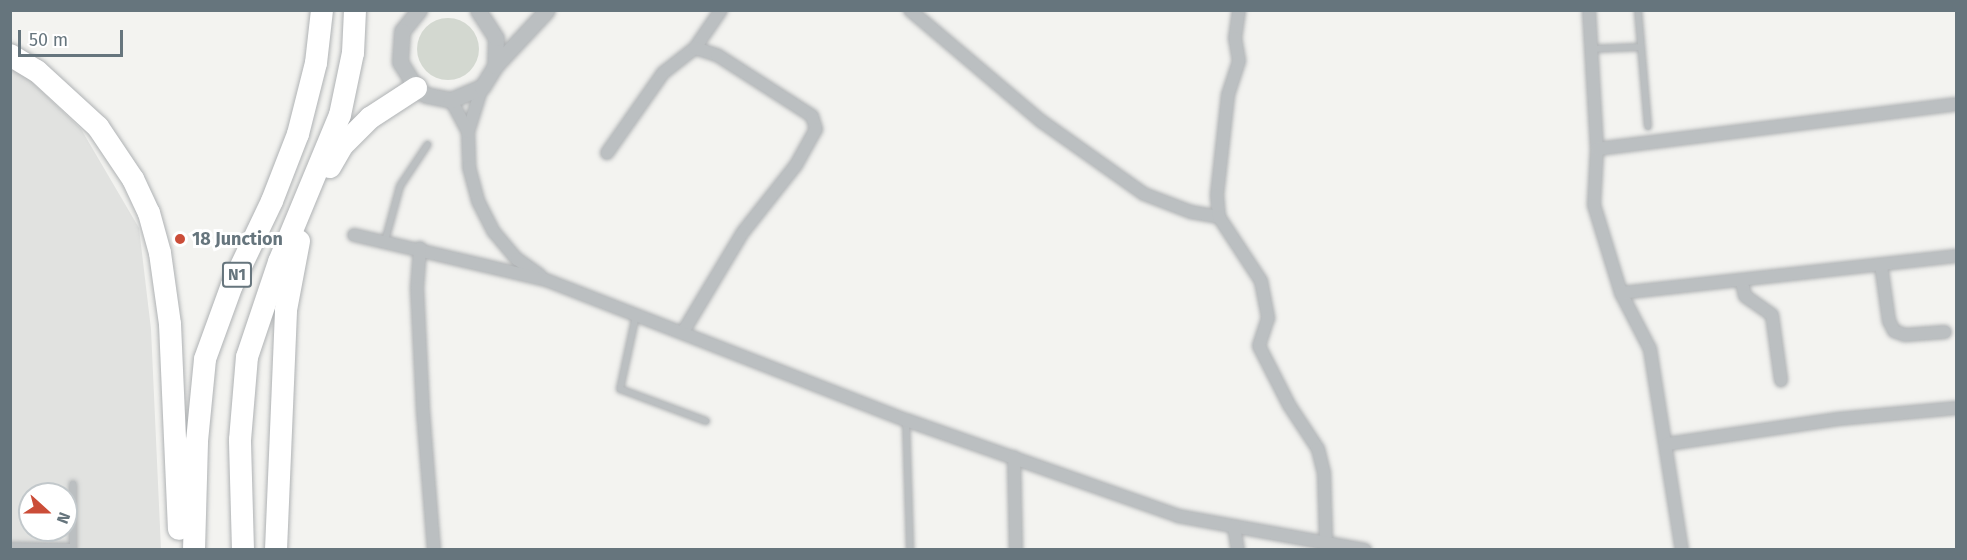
<!DOCTYPE html>
<style>
body{margin:0}
#map{position:relative;width:1967px;height:560px;overflow:hidden;background:#f3f3f0;font-family:"Fira Sans",sans-serif}
div>[style]{position:absolute}
.built>*{inset:0;background:#e1e2e0}
.green>*{inset:0;background:#d3d8d0}
.round{border-radius:50%}
.roads{filter:drop-shadow(0 0 2px #afb2b4) drop-shadow(0 0 2px #afb2b4)}
.service>*{height:6px;margin:-3px;padding:0 3px;transform-origin:3px;border-radius:3px;background:#bbbfc1}
.minor>*{height:12px;margin:-6px;padding:0 6px;transform-origin:6px;border-radius:6px;background:#bbbfc1}
.tertiary>*{height:15px;margin:-7.5px;padding:0 7.5px;transform-origin:7.5px;border-radius:7.5px;background:#bbbfc1}
.motorway>*{height:22px;margin:-11px;padding:0 11px;transform-origin:11px;border-radius:11px;background:#fff}
.dots>*{width:16px;height:16px;translate:-50% -50%;box-sizing:border-box;border:3px solid #fff;border-radius:50%}
span{translate:-50% -50%;white-space:nowrap;text-align:center;line-height:1.15;-webkit-text-stroke:6px #fff;paint-order:stroke}
.shield-label span{padding:2px 4px;background:#fff;border:2px solid;border-radius:4px;-webkit-text-stroke-width:0}
.shield-label{font-size:16px;color:#66757d;font-weight:700}
.poi-label{font-size:18px;color:#66757d;font-weight:700}
.left{translate:0 -50%;text-align:left}
.frame{position:absolute;inset:0;border:12px solid #66757d;pointer-events:none}
.north{position:absolute;left:18px;top:482px;width:60px;height:60px;box-sizing:border-box;background:#fff;border:2px solid #c2c8cb;border-radius:50%;rotate:111deg;font-size:16px;font-weight:700;line-height:24px;text-align:center;color:#66757d}
.north::after{content:'';display:block;margin:auto;width:21px;height:27px;background:#cb4d38;clip-path:polygon(50% 0,100% 100%,50% 72%,0 100%)}
.scale{position:absolute;left:18px;top:30px;width:105px;height:27px;box-sizing:border-box;border:3px solid #66757d;border-top:0;padding-left:8px;font-size:18px;line-height:21px;white-space:nowrap;color:#66757d;-webkit-text-stroke:4px #fff;paint-order:stroke}
</style>
<div id="map">
<div class="built">
<div style="clip-path:polygon(evenodd,10px 61px,81px 129px,139px 228px,151px 329px,161px 549px,11px 549px,10px 61px,30px 494px,66px 494px,66px 530px,30px 530px,30px 494px)"></div>
</div>
<div class="green">
<div class="round" style="left:417px;top:18px;width:62px;height:62px"></div>
</div>
<div class="roads">
<div class="service">
<div style="left:1638px;top:10px;width:117px;rotate:85.1deg"></div>
<div style="left:1590px;top:49px;width:50px;rotate:-2.3deg"></div>
<div style="left:385px;top:241px;width:57px;rotate:-74.7deg"></div>
<div style="left:400px;top:186px;width:50px;rotate:-56.3deg"></div>
<div style="left:636px;top:315px;width:76px;rotate:102.2deg"></div>
<div style="left:620px;top:389px;width:92px;rotate:20.4deg"></div>
<div style="left:906px;top:420px;width:130px;rotate:88.2deg"></div>
<div style="left:10px;top:546px;width:63px;rotate:0.9deg"></div>
<div style="left:73px;top:550px;width:66px;rotate:-90deg"></div>
</div>
<div class="minor">
<div style="left:910px;top:10px;width:172px;rotate:40.3deg"></div>
<div style="left:1041px;top:121px;width:126px;rotate:35.3deg"></div>
<div style="left:1144px;top:194px;width:50px;rotate:21deg"></div>
<div style="left:1191px;top:212px;width:28px;rotate:10deg"></div>
<div style="left:1239px;top:10px;width:28px;rotate:98deg"></div>
<div style="left:1235px;top:38px;width:23px;rotate:80deg"></div>
<div style="left:1239px;top:61px;width:36px;rotate:108deg"></div>
<div style="left:1228px;top:95px;width:101px;rotate:96.3deg"></div>
<div style="left:1217px;top:195px;width:22px;rotate:85deg"></div>
<div style="left:1219px;top:217px;width:77px;rotate:56.7deg"></div>
<div style="left:1261px;top:281px;width:38px;rotate:79deg"></div>
<div style="left:1268px;top:318px;width:29px;rotate:108deg"></div>
<div style="left:1259px;top:346px;width:66px;rotate:63deg"></div>
<div style="left:1289px;top:405px;width:53px;rotate:56.6deg"></div>
<div style="left:1318px;top:449px;width:25px;rotate:76deg"></div>
<div style="left:1324px;top:473px;width:67px;rotate:88.3deg"></div>
<div style="left:1589px;top:10px;width:139px;rotate:86.7deg"></div>
<div style="left:1597px;top:149px;width:56px;rotate:93.1deg"></div>
<div style="left:1594px;top:205px;width:92px;rotate:72.9deg"></div>
<div style="left:1621px;top:293px;width:63px;rotate:62.6deg"></div>
<div style="left:1650px;top:349px;width:204px;rotate:81deg"></div>
<div style="left:695px;top:48px;width:46px;rotate:-55.6deg"></div>
<div style="left:482px;top:87px;width:47px;rotate:107.3deg"></div>
<div style="left:468px;top:132px;width:35px;rotate:88deg"></div>
<div style="left:469px;top:167px;width:35px;rotate:75deg"></div>
<div style="left:478px;top:201px;width:35px;rotate:63deg"></div>
<div style="left:494px;top:232px;width:35px;rotate:50deg"></div>
<div style="left:517px;top:259px;width:28px;rotate:35deg"></div>
<div style="left:451px;top:100px;width:36px;rotate:62deg"></div>
<div style="left:1597px;top:149px;width:362px;rotate:-7.1deg"></div>
<div style="left:607px;top:153px;width:98px;rotate:-55deg"></div>
<div style="left:663px;top:73px;width:41px;rotate:-38deg"></div>
<div style="left:695px;top:48px;width:23px;rotate:18deg"></div>
<div style="left:717px;top:55px;width:113px;rotate:32.7deg"></div>
<div style="left:812px;top:116px;width:14px;rotate:73deg"></div>
<div style="left:816px;top:129px;width:41px;rotate:119.1deg"></div>
<div style="left:796px;top:165px;width:85px;rotate:128.3deg"></div>
<div style="left:743px;top:232px;width:117px;rotate:121deg"></div>
<div style="left:354px;top:235px;width:197px;rotate:13.2deg"></div>
<div style="left:546px;top:280px;width:386px;rotate:21.3deg"></div>
<div style="left:906px;top:420px;width:288px;rotate:19.4deg"></div>
<div style="left:1178px;top:516px;width:190px;rotate:10.3deg"></div>
<div style="left:420px;top:248px;width:40px;rotate:94.3deg"></div>
<div style="left:417px;top:288px;width:123px;rotate:87.2deg"></div>
<div style="left:423px;top:411px;width:139px;rotate:85.5deg"></div>
<div style="left:1881px;top:265px;width:57px;rotate:81.9deg"></div>
<div style="left:1889px;top:321px;width:11px;rotate:63deg"></div>
<div style="left:1894px;top:331px;width:12px;rotate:20deg"></div>
<div style="left:1905px;top:335px;width:40px;rotate:-4.3deg"></div>
<div style="left:1742px;top:282px;width:14px;rotate:78deg"></div>
<div style="left:1745px;top:296px;width:33px;rotate:35deg"></div>
<div style="left:1772px;top:315px;width:66px;rotate:82.1deg"></div>
<div style="left:1621px;top:293px;width:337px;rotate:-6.3deg"></div>
<div style="left:1667px;top:444px;width:173px;rotate:-8.3deg"></div>
<div style="left:1838px;top:419px;width:119px;rotate:-5.3deg"></div>
<div style="left:1014px;top:457px;width:93px;rotate:88.8deg"></div>
<div style="left:1234px;top:526px;width:24px;rotate:81deg"></div>
</div>
<div class="tertiary">
<div style="left:419px;top:10px;width:27px;rotate:129deg"></div>
<div style="left:402px;top:31px;width:31px;rotate:94deg"></div>
<div style="left:400px;top:62px;width:31px;rotate:58deg"></div>
<div style="left:416px;top:88px;width:12px;rotate:35deg"></div>
<div style="left:426px;top:95px;width:25px;rotate:11deg"></div>
<div style="left:451px;top:100px;width:34px;rotate:-23deg"></div>
<div style="left:482px;top:87px;width:25px;rotate:-58deg"></div>
<div style="left:495px;top:66px;width:28px;rotate:-88deg"></div>
<div style="left:496px;top:38px;width:33px;rotate:-123deg"></div>
<div style="left:495px;top:66px;width:76px;rotate:-47.1deg"></div>
</div>
<div class="motorway">
<div style="left:10px;top:55px;width:31px;rotate:31deg"></div>
<div style="left:37px;top:71px;width:83px;rotate:42.6deg"></div>
<div style="left:98px;top:127px;width:63px;rotate:56.1deg"></div>
<div style="left:133px;top:179px;width:38px;rotate:65deg"></div>
<div style="left:149px;top:213px;width:41px;rotate:74.6deg"></div>
<div style="left:160px;top:253px;width:72px;rotate:82deg"></div>
<div style="left:170px;top:324px;width:205px;rotate:87.5deg"></div>
<div style="left:330px;top:167px;width:24px;rotate:-60deg"></div>
<div style="left:342px;top:146px;width:40px;rotate:-45deg"></div>
<div style="left:370px;top:118px;width:55px;rotate:-33.1deg"></div>
<div style="left:194px;top:550px;width:109px;rotate:-88.4deg"></div>
<div style="left:197px;top:441px;width:82px;rotate:-84.4deg"></div>
<div style="left:205px;top:359px;width:79px;rotate:-70deg"></div>
<div style="left:232px;top:285px;width:93px;rotate:-64.5deg"></div>
<div style="left:272px;top:201px;width:72px;rotate:-68.8deg"></div>
<div style="left:298px;top:134px;width:73px;rotate:-75.8deg"></div>
<div style="left:316px;top:63px;width:53px;rotate:-83.5deg"></div>
<div style="left:243px;top:550px;width:110px;rotate:-91.6deg"></div>
<div style="left:240px;top:440px;width:83px;rotate:-85.2deg"></div>
<div style="left:247px;top:357px;width:100px;rotate:-71.4deg"></div>
<div style="left:279px;top:262px;width:159px;rotate:-67.5deg"></div>
<div style="left:340px;top:115px;width:63px;rotate:-78.2deg"></div>
<div style="left:353px;top:53px;width:43px;rotate:-87.3deg"></div>
<div style="left:276px;top:550px;width:240px;rotate:-87.6deg"></div>
<div style="left:286px;top:310px;width:70px;rotate:-79.3deg"></div>
</div>
</div>
<div class="dots">
<div style="left:180px;top:239px;background:#cb4d38"></div>
</div>
<div class="shield-label">
<span style="left:237px;top:275px">N1</span>
</div>
<div class="poi-label">
<span class="left" style="left:192px;top:239px">18 Junction</span>
</div>
<div class="frame"></div>
<div class="north">N</div>
<div class="scale">50 m</div>
</div>
